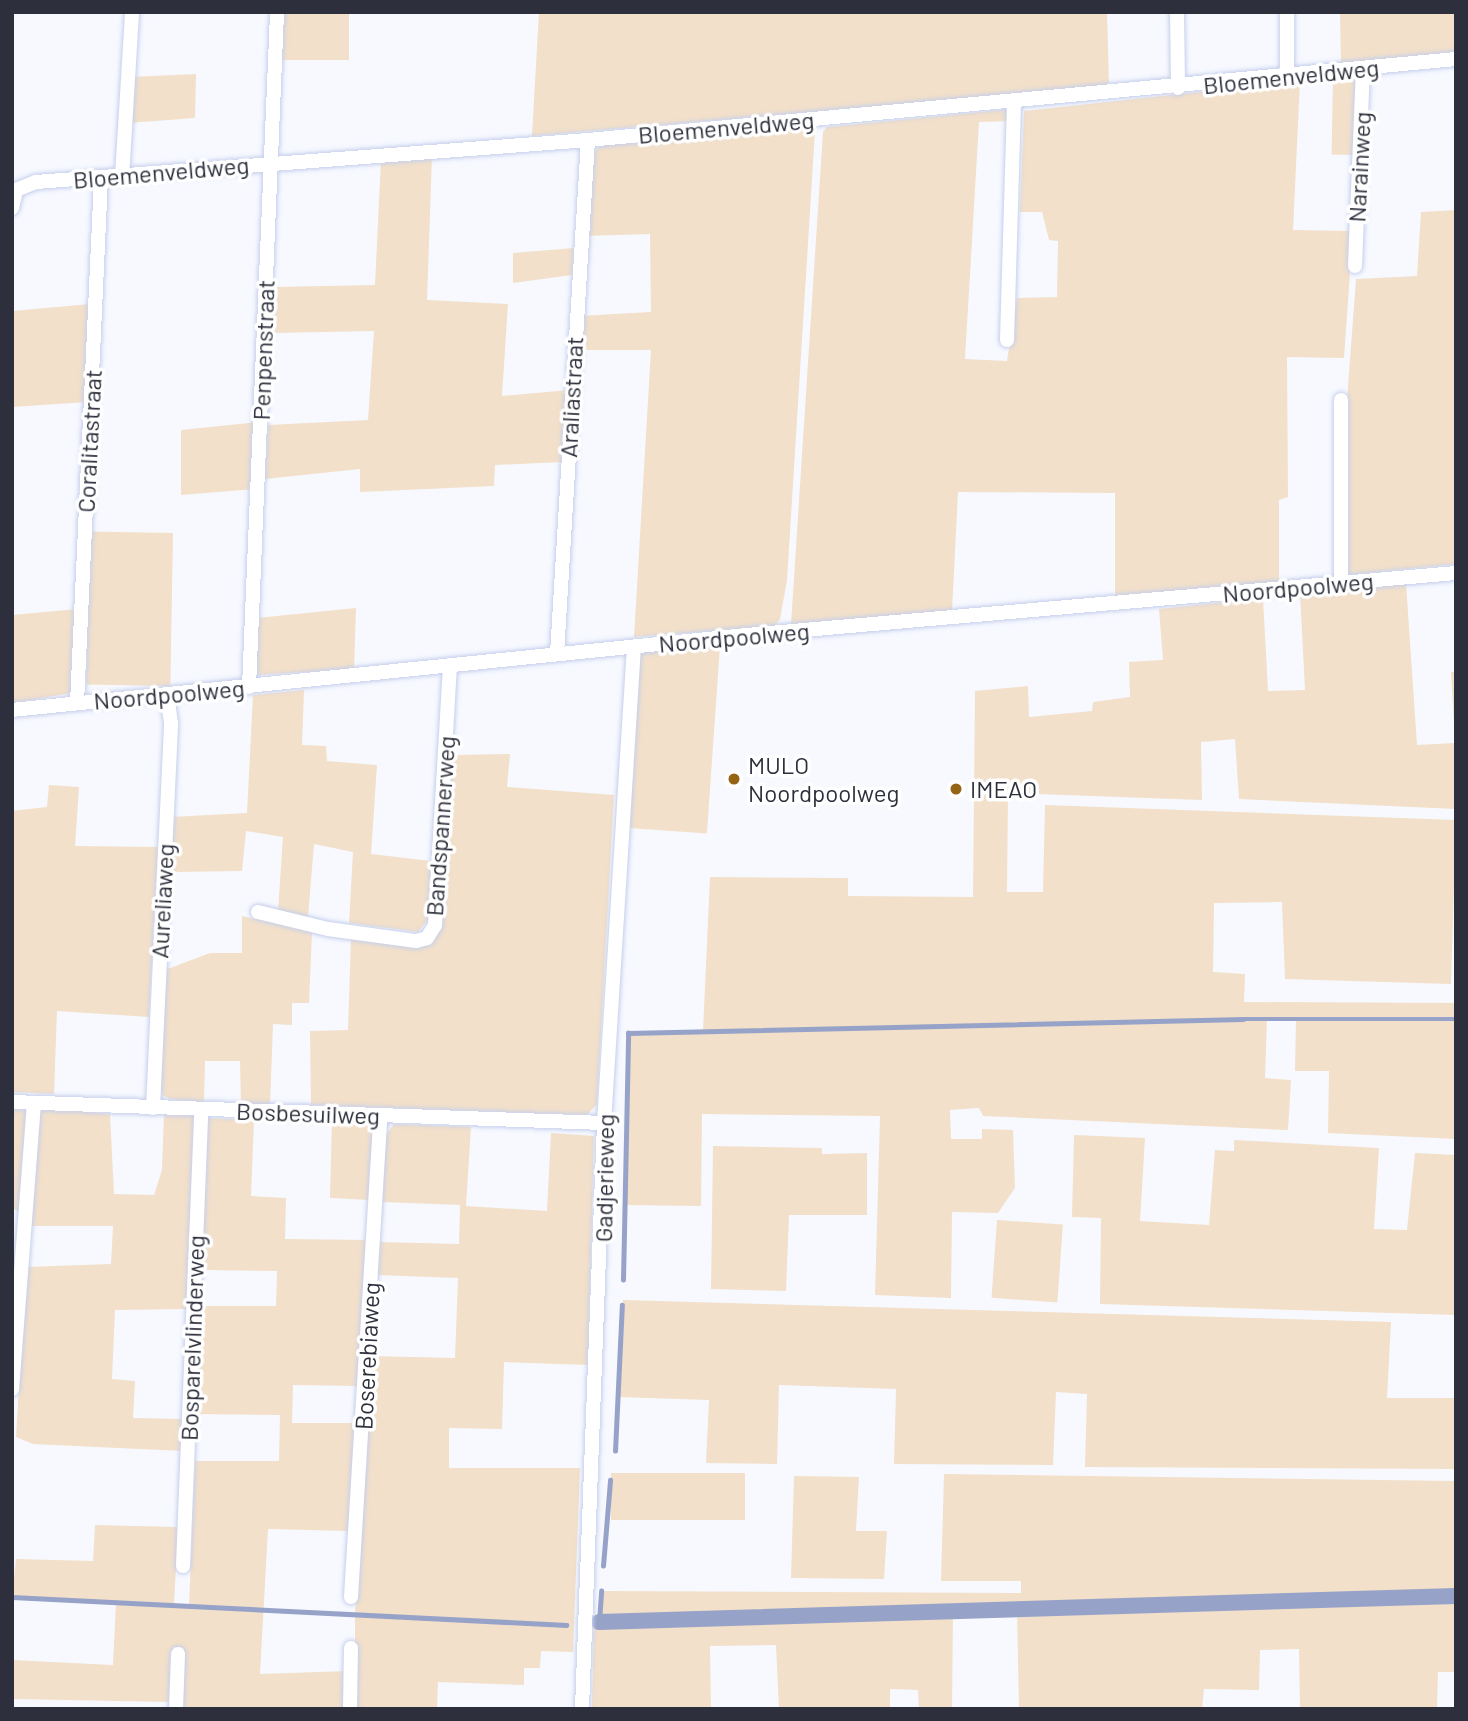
<!DOCTYPE html>
<style>
body{margin:0}
#map{position:relative;width:1468px;height:1721px;overflow:hidden;background:#f7f9ff;font-family:Barlow,sans-serif}
div>[style]{position:absolute}
.green>*{inset:0;background:#f2e0ca;transform-origin:0 0}
.stream>*{height:4.5px;margin:-2.25px;padding:0 2.25px;transform-origin:2.25px;border-radius:2.25px;background:#97a2c8}
.canal>*{height:16px;margin:-8px;padding:0 8px;transform-origin:8px;border-radius:8px;background:#97a2c8}
.roads{filter:drop-shadow(0 0 2px #c6cfec) drop-shadow(0 0 2px #c6cfec)}
.street>*{height:14px;margin:-7px;padding:0 7px;transform-origin:7px;border-radius:7px;background:#fff}
.dots>*{width:19px;height:19px;translate:-50% -50%;box-sizing:border-box;border:4px solid #fff;border-radius:50%}
span{translate:-50% -50%;white-space:nowrap;text-align:center;line-height:1.15;-webkit-text-stroke:7px #fff;paint-order:stroke}
.street-label{font-size:24px;color:#2d303c}
.poi-label{font-size:24px;color:#2d303c}
.left{translate:0 -50%;text-align:left}
.frame{position:absolute;inset:0;border:14px solid #2d303c;pointer-events:none}
</style>
<div id="map">
<div class="green">
<div style="left:281px;top:12px;width:68px;height:48px"></div>
<div style="clip-path:polygon(539px 12px,1107px 12px,1109px 86px,532px 136px)"></div>
<div style="clip-path:polygon(1340px 12px,1456px 12px,1456px 52px,1341px 64px)"></div>
<div style="clip-path:polygon(196px 74px,195px 118px,128px 123px,131px 77px)"></div>
<div style="left:1360px;top:75px;width:80px;height:27px;rotate:91deg"></div>
<div style="clip-path:polygon(1300px 81px,1293px 230px,1353px 231px,1344px 358px,1287px 357px,1288px 497px,1279px 500px,1279px 582px,1115px 596px,1115px 493px,958px 492px,952px 611px,791px 624px,823px 132px,827px 127px,1011px 109px,1011px 121px,979px 122px,965px 359px,1007px 361px,1017px 298px,1057px 297px,1058px 241px,1049px 240px,1042px 212px,1020px 212px,1024px 111px)"></div>
<div style="clip-path:polygon(809px 125px,815px 131px,787px 580px,780px 619px,775px 626px,634px 637px,651px 350px,579px 350px,579px 316px,651px 312px,650px 234px,585px 236px,593px 154px,601px 145px)"></div>
<div style="clip-path:polygon(432px 155px,427px 300px,508px 304px,502px 396px,569px 390px,563px 462px,495px 465px,494px 486px,360px 492px,360px 469px,265px 479px,268px 425px,368px 420px,374px 331px,271px 333px,274px 287px,375px 285px,381px 160px)"></div>
<div style="clip-path:polygon(1456px 210px,1456px 564px,1345px 575px,1344px 440px,1356px 279px,1417px 276px,1421px 212px)"></div>
<div style="clip-path:polygon(574px 248px,572px 275px,513px 283px,513px 253px)"></div>
<div style="clip-path:polygon(91px 304px,87px 402px,12px 407px,12px 311px)"></div>
<div style="clip-path:polygon(259px 422px,255px 489px,181px 495px,181px 430px)"></div>
<div style="left:173px;top:533px;width:153px;height:84px;rotate:91deg"></div>
<div style="clip-path:polygon(1406px 583px,1417px 745px,1455px 743px,1451px 672px,1456px 672px,1456px 809px,1239px 799px,1235px 739px,1201px 742px,1202px 800px,1008px 793px,1007px 892px,1043px 892px,1045px 805px,1456px 820px,1451px 984px,1285px 979px,1282px 902px,1214px 903px,1213px 972px,1245px 974px,1244px 1002px,1456px 1003px,1456px 1139px,1328px 1133px,1329px 1071px,1295px 1071px,1296px 1019px,1267px 1019px,1265px 1078px,1291px 1080px,1288px 1130px,983px 1116px,979px 1108px,950px 1110px,951px 1139px,982px 1139px,982px 1129px,1013px 1130px,1015px 1188px,998px 1213px,952px 1212px,951px 1298px,875px 1295px,880px 1116px,702px 1114px,701px 1206px,625px 1205px,628px 1033px,703px 1031px,710px 877px,848px 878px,848px 896px,973px 897px,975px 691px,1028px 686px,1029px 717px,1092px 711px,1093px 702px,1130px 697px,1129px 662px,1163px 660px,1159px 609px,1263px 598px,1268px 691px,1305px 690px,1300px 593px)"></div>
<div style="clip-path:polygon(356px 608px,354px 669px,256px 675px,257px 618px)"></div>
<div style="clip-path:polygon(77px 609px,72px 693px,12px 703px,12px 615px)"></div>
<div style="left:720px;top:646px;width:188px;height:82px;rotate:94deg"></div>
<div style="clip-path:polygon(304px 690px,302px 745px,326px 746px,327px 761px,377px 765px,371px 854px,431px 861px,428px 919px,418px 932px,349px 923px,353px 852px,314px 844px,308px 917px,278px 911px,283px 837px,246px 831px,242px 871px,170px 872px,171px 817px,247px 813px,253px 695px)"></div>
<div style="clip-path:polygon(510px 754px,507px 787px,614px 795px,597px 1104px,587px 1115px,311px 1105px,310px 1031px,348px 1030px,351px 938px,427px 946px,441px 928px,452px 755px)"></div>
<div style="clip-path:polygon(49px 785px,79px 787px,75px 846px,158px 847px,149px 1017px,57px 1011px,54px 1094px,12px 1092px,12px 811px,47px 807px)"></div>
<div style="clip-path:polygon(242px 916px,312px 932px,309px 1003px,292px 1003px,292px 1025px,273px 1024px,270px 1105px,241px 1104px,240px 1061px,205px 1061px,204px 1103px,170px 1099px,162px 1095px,160px 1086px,165px 970px,210px 953px,242px 953px)"></div>
<div style="clip-path:polygon(46px 1108px,110px 1114px,114px 1194px,154px 1195px,162px 1170px,164px 1114px,195px 1116px,188px 1309px,115px 1310px,112px 1379px,135px 1381px,133px 1418px,183px 1419px,182px 1451px,33px 1444px,16px 1437px,26px 1267px,111px 1264px,113px 1226px,30px 1226px,40px 1112px)"></div>
<div style="clip-path:polygon(12px 1109px,28px 1110px,19px 1212px,12px 1208px)"></div>
<div style="clip-path:polygon(208px 1118px,254px 1120px,251px 1196px,286px 1198px,285px 1239px,367px 1240px,360px 1386px,293px 1385px,292px 1423px,358px 1423px,350px 1531px,268px 1529px,260px 1674px,347px 1671px,346px 1709px,181px 1709px,184px 1648px,173px 1647px,172px 1702px,12px 1699px,12px 1660px,113px 1665px,116px 1603px,12px 1597px,16px 1559px,93px 1561px,95px 1525px,178px 1527px,174px 1605px,189px 1606px,195px 1461px,279px 1461px,280px 1415px,196px 1414px,198px 1306px,276px 1306px,277px 1271px,202px 1270px)"></div>
<div style="clip-path:polygon(332px 1122px,370px 1123px,373px 1128px,369px 1200px,330px 1198px)"></div>
<div style="clip-path:polygon(394px 1124px,471px 1127px,466px 1206px,547px 1211px,551px 1133px,594px 1136px,588px 1365px,504px 1362px,502px 1429px,449px 1428px,449px 1468px,580px 1468px,573px 1652px,541px 1651px,540px 1668px,524px 1668px,524px 1685px,438px 1682px,437px 1709px,355px 1709px,355px 1614px,372px 1356px,455px 1358px,458px 1278px,376px 1275px,378px 1242px,459px 1244px,460px 1205px,382px 1202px,383px 1139px)"></div>
<div style="clip-path:polygon(1074px 1135px,1145px 1138px,1140px 1221px,1209px 1225px,1215px 1150px,1234px 1151px,1234px 1140px,1379px 1148px,1374px 1229px,1407px 1230px,1415px 1153px,1456px 1155px,1456px 1315px,1100px 1304px,1101px 1218px,1072px 1217px)"></div>
<div style="clip-path:polygon(713px 1146px,822px 1148px,822px 1154px,867px 1153px,867px 1215px,789px 1215px,786px 1291px,711px 1289px)"></div>
<div style="left:997px;top:1220px;width:66px;height:78px;rotate:4deg"></div>
<div style="clip-path:polygon(623px 1300px,1391px 1322px,1387px 1398px,1456px 1398px,1456px 1469px,1085px 1467px,1087px 1394px,1056px 1392px,1053px 1465px,894px 1464px,896px 1389px,779px 1385px,777px 1464px,706px 1463px,709px 1400px,618px 1397px)"></div>
<div style="left:611px;top:1473px;width:134px;height:47px"></div>
<div style="clip-path:polygon(944px 1474px,1456px 1481px,1456px 1672px,1438px 1672px,1437px 1709px,1300px 1709px,1299px 1649px,1260px 1650px,1259px 1690px,1204px 1689px,1202px 1709px,1019px 1709px,1017px 1610px,953px 1611px,952px 1709px,919px 1709px,918px 1690px,890px 1689px,890px 1709px,779px 1709px,776px 1645px,710px 1646px,711px 1709px,592px 1709px,594px 1622px,599px 1622px,601px 1591px,1021px 1593px,1021px 1581px,941px 1581px)"></div>
<div style="clip-path:polygon(794px 1476px,859px 1477px,856px 1531px,887px 1531px,884px 1579px,791px 1578px)"></div>
</div>
<div class="stream">
<div style="left:623px;top:1280px;width:247px;rotate:-88.8deg"></div>
<div style="left:628px;top:1033px;width:615px;rotate:-1.3deg"></div>
<div style="left:1243px;top:1019px;width:213px"></div>
<div style="left:615px;top:1451px;width:146px;rotate:-87.3deg"></div>
<div style="left:603px;top:1566px;width:86px;rotate:-85.3deg"></div>
<div style="left:12px;top:1597px;width:555px;rotate:2.89deg"></div>
<div style="left:599px;top:1622px;width:31px;rotate:-86deg"></div>
</div>
<div class="canal">
<div style="left:599px;top:1622px;width:857px;rotate:-1.74deg"></div>
</div>
<div class="roads">
<div class="street">
<div style="left:1177px;top:12px;width:76px;rotate:89.2deg"></div>
<div style="left:1287px;top:76px;width:64px;rotate:-90deg"></div>
<div style="left:122px;top:177px;width:165px;rotate:-86.5deg"></div>
<div style="left:12px;top:208px;width:18px;rotate:-77deg"></div>
<div style="left:16px;top:190px;width:22px;rotate:-22deg"></div>
<div style="left:36px;top:182px;width:554px;rotate:-4.35deg"></div>
<div style="left:588px;top:140px;width:872px;rotate:-5.33deg"></div>
<div style="left:1355px;top:266px;width:197px;rotate:-87.7deg"></div>
<div style="left:1007px;top:340px;width:238px;rotate:-88.3deg"></div>
<div style="left:1341px;top:583px;width:183px;rotate:-90deg"></div>
<div style="left:557px;top:654px;width:515px;rotate:-86.55deg"></div>
<div style="left:249px;top:687px;width:676px;rotate:-87.62deg"></div>
<div style="left:77px;top:703px;width:525px;rotate:-87.38deg"></div>
<div style="left:12px;top:710px;width:739px;rotate:-5.83deg"></div>
<div style="left:747px;top:635px;width:712px;rotate:-5deg"></div>
<div style="left:258px;top:912px;width:72px;rotate:13.7deg"></div>
<div style="left:328px;top:929px;width:89px;rotate:7.8deg"></div>
<div style="left:416px;top:941px;width:11px;rotate:-15deg"></div>
<div style="left:427px;top:938px;width:15px;rotate:-58deg"></div>
<div style="left:435px;top:925px;width:259px;rotate:-86.7deg"></div>
<div style="left:12px;top:1102px;width:592px;rotate:2.03deg"></div>
<div style="left:153px;top:1108px;width:385px;rotate:-87.3deg"></div>
<div style="left:171px;top:723px;width:29px;rotate:-98deg"></div>
<div style="left:12px;top:1389px;width:287px;rotate:-85.6deg"></div>
<div style="left:183px;top:1566px;width:456px;rotate:-87.7deg"></div>
<div style="left:351px;top:1597px;width:482px;rotate:-86.5deg"></div>
<div style="left:176px;top:1709px;width:55px;rotate:-87.9deg"></div>
<div style="left:350px;top:1709px;width:61px;rotate:-89.1deg"></div>
<div style="left:582px;top:1709px;width:586px;rotate:-87.85deg"></div>
<div style="left:604px;top:1123px;width:477px;rotate:-86.4deg"></div>
</div>
</div>
<div class="dots">
<div style="left:734px;top:779px;background:#956515"></div>
<div style="left:956px;top:789px;background:#956515"></div>
</div>
<div class="street-label">
<span style="left:1291px;top:76px;rotate:-6deg">Bloemenveldweg</span>
<span style="left:726px;top:127px;rotate:-5deg">Bloemenveldweg</span>
<span style="left:1359px;top:167px;rotate:-87deg">Narainweg</span>
<span style="left:161px;top:172px;rotate:-5deg">Bloemenveldweg</span>
<span style="left:263px;top:350px;rotate:-88deg">Penpenstraat</span>
<span style="left:571px;top:397px;rotate:-87deg">Araliastraat</span>
<span style="left:89px;top:441px;rotate:-87deg">Coralitastraat</span>
<span style="left:1298px;top:587px;rotate:-5deg">Noordpoolweg</span>
<span style="left:734px;top:637px;rotate:-5deg">Noordpoolweg</span>
<span style="left:169px;top:694px;rotate:-5deg">Noordpoolweg</span>
<span style="left:440px;top:826px;rotate:-86deg">Bandspannerweg</span>
<span style="left:162px;top:901px;rotate:-87deg">Aureliaweg</span>
<span style="left:308px;top:1113px;rotate:2deg">Bosbesuilweg</span>
<span style="left:604px;top:1178px;rotate:-89deg">Gadjerieweg</span>
<span style="left:192px;top:1338px;rotate:-88deg">Bosparelvlinderweg</span>
<span style="left:367px;top:1356px;rotate:-87deg">Boserebiaweg</span>
</div>
<div class="poi-label">
<span class="left" style="left:748px;top:779px">MULO<br>Noordpoolweg</span>
<span class="left" style="left:970px;top:789px">IMEAO</span>
</div>
<div class="frame"></div>
</div>
